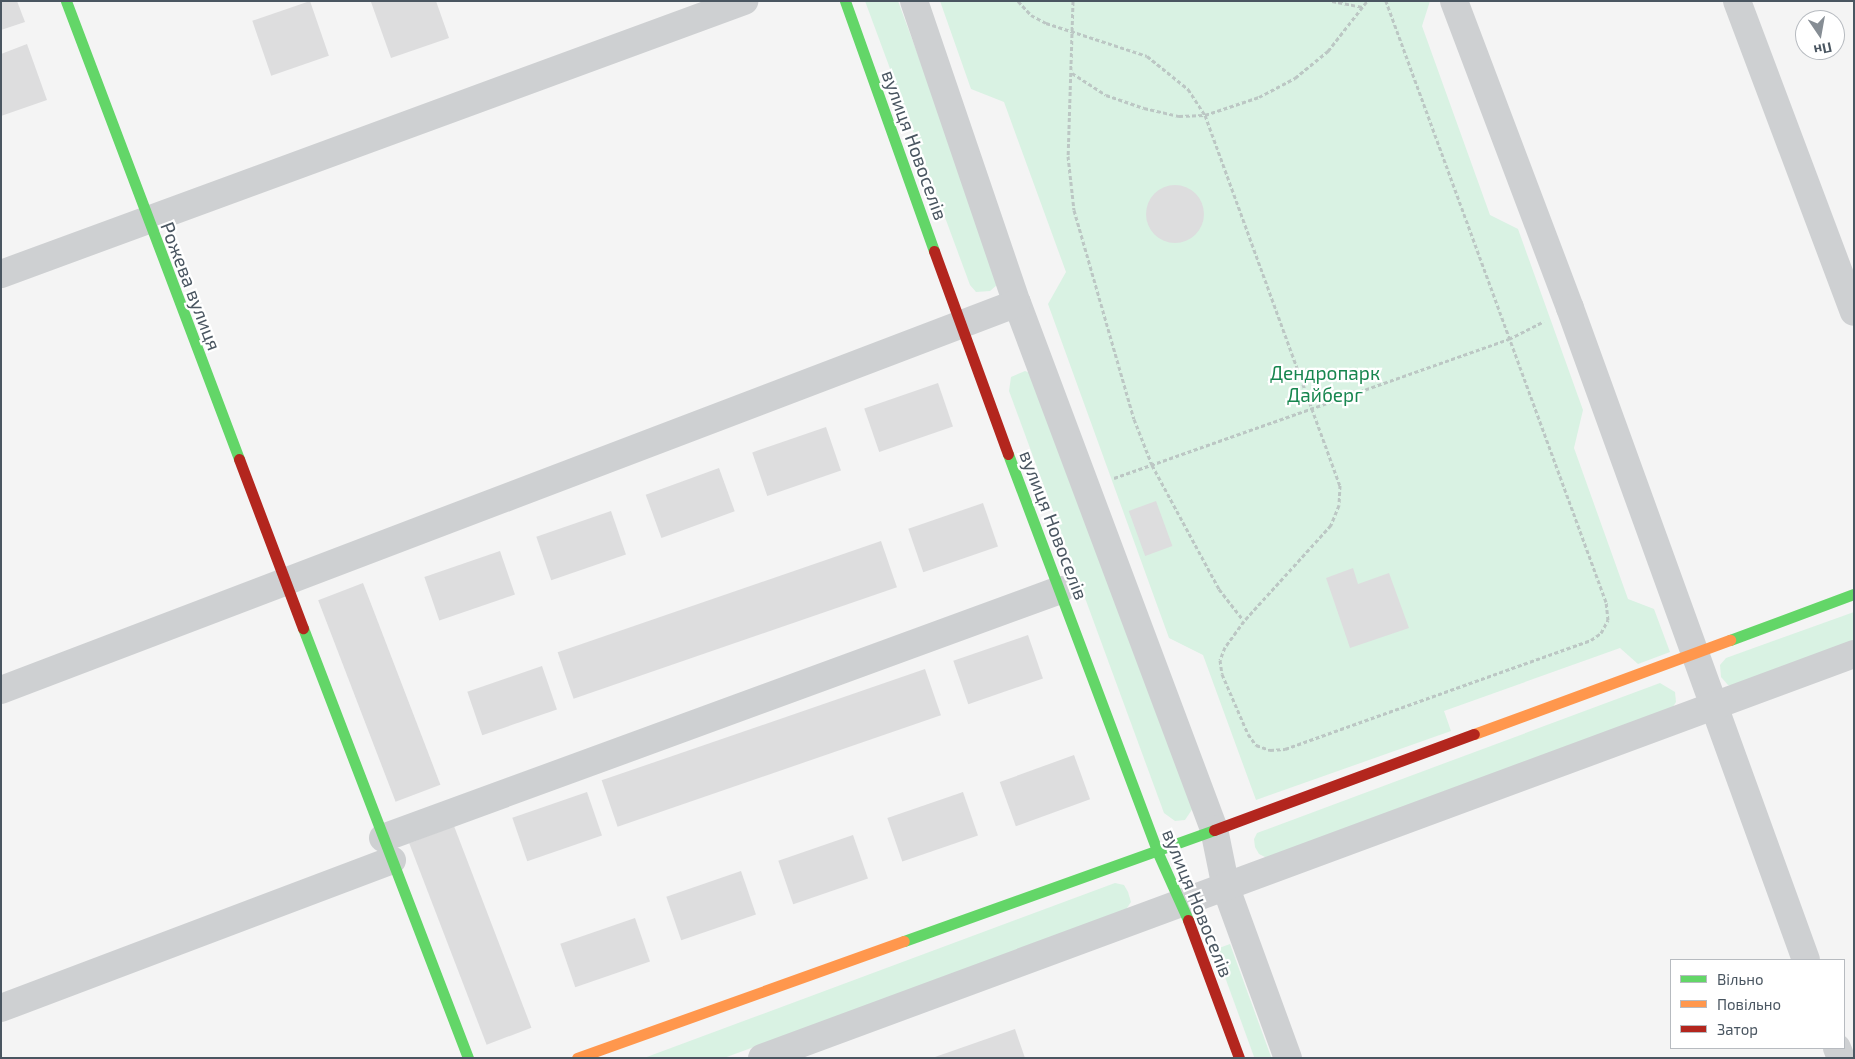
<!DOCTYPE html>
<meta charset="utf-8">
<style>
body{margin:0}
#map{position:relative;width:1855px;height:1059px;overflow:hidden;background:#f4f4f4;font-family:"Exo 2",sans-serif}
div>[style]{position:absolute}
.green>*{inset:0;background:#d9f2e3;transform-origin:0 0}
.building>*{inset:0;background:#ddddde;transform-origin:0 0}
.round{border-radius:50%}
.path>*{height:3px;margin-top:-1.5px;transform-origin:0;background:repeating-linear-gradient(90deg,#bcc7c4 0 4px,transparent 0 6.5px)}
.street>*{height:28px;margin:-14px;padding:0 14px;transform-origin:14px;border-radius:14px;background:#ced0d2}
.fast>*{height:11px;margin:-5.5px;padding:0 5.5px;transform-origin:5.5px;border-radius:5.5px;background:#63d668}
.slow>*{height:11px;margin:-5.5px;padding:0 5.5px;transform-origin:5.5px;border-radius:5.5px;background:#ff974d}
.jam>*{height:11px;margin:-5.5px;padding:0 5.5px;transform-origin:5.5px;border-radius:5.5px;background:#b3261e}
span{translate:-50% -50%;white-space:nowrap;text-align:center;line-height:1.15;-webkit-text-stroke:4.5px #fff;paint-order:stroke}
.street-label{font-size:19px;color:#4a5661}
.park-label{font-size:19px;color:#17864f}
.frame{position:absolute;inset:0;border:2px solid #4a5661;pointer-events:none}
.legend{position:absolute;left:1670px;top:959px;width:175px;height:90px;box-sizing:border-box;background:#fff;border:1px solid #b7bbc0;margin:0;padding:6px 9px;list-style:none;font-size:15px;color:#4a5661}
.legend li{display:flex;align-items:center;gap:10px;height:25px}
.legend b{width:25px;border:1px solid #b7bbc0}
.north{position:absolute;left:1795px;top:10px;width:50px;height:50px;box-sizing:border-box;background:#fff;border:1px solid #b7bbc0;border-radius:50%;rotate:168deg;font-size:14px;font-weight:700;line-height:20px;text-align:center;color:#4a5661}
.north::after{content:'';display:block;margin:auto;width:18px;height:22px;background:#868d94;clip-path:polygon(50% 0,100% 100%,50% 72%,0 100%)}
</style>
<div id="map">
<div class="green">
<div style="clip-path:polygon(865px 1px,898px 1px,999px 274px,997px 285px,990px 291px,976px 292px,970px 285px)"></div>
<div style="clip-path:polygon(940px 1px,1430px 1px,1422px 26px,1490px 215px,1518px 229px,1583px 410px,1574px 448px,1628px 599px,1654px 609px,1670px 652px,1638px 664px,1620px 648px,1444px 711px,1451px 731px,1256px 800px,1203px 655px,1169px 638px,1048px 304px,1066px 272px,1004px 102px,971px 89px)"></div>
<div style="clip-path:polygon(1025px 371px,1030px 373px,1193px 808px,1185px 820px,1175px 821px,1164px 813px,1009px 391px,1011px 377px)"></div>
<div style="clip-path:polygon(1854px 612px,1854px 643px,1737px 686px,1728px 685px,1721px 677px,1720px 665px,1726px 658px)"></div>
<div style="clip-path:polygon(1660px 683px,1675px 692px,1676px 702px,1671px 710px,1267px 858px,1259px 854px,1255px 847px,1254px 839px,1257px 833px)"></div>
<div style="clip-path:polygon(1115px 883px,1124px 885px,1128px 892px,1131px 902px,1125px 911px,724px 1058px,644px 1058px)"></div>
<div style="left:1230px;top:944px;width:121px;height:16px;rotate:70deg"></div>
</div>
<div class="building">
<div style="clip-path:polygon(1px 1px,17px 1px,25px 22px,1px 30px)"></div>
<div style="left:310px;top:1px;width:58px;height:61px;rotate:71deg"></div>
<div style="clip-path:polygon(436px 1px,449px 38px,391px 58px,371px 2px)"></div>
<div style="clip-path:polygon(27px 44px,47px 100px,1px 116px,1px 54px)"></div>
<div class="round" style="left:1146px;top:185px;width:58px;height:58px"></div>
<div style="left:938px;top:383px;width:46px;height:78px;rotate:71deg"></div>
<div style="left:826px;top:427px;width:46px;height:78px;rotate:71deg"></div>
<div style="left:719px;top:468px;width:46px;height:78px;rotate:70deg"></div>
<div style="left:1156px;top:501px;width:48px;height:29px;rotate:70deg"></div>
<div style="left:983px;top:503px;width:46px;height:79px;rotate:71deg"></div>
<div style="left:611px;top:511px;width:46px;height:79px;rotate:71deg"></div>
<div style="left:881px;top:541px;width:49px;height:342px;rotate:71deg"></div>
<div style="left:500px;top:551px;width:46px;height:80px;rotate:71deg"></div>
<div style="clip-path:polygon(1353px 568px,1358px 584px,1389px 573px,1409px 628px,1350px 648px,1326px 578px)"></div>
<div style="left:363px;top:583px;width:216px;height:48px;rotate:69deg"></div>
<div style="left:1028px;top:635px;width:46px;height:79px;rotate:71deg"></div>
<div style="left:542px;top:666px;width:46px;height:79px;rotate:71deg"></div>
<div style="left:925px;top:669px;width:49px;height:342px;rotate:71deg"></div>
<div style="left:1074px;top:755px;width:47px;height:79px;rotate:70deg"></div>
<div style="left:587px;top:792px;width:46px;height:79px;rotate:71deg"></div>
<div style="left:963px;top:792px;width:46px;height:80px;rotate:71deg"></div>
<div style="left:454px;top:826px;width:216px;height:48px;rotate:69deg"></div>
<div style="left:853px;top:835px;width:46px;height:79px;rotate:71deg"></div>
<div style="left:741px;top:871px;width:46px;height:79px;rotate:71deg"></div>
<div style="left:635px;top:918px;width:46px;height:79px;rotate:71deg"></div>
<div style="clip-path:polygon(1015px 1029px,1025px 1058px,935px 1058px,935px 1057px)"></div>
</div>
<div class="path">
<div style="left:1018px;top:1px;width:19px;rotate:47deg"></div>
<div style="left:1031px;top:15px;width:17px;rotate:28deg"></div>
<div style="left:1046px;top:23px;width:106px;rotate:18.1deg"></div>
<div style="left:1147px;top:56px;width:53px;rotate:38.8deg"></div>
<div style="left:1188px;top:89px;width:31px;rotate:57deg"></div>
<div style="left:1205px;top:115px;width:394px;rotate:70deg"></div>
<div style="left:1340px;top:485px;width:20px;rotate:93deg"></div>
<div style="left:1339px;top:505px;width:22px;rotate:112deg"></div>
<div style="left:1331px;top:525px;width:130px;rotate:132.2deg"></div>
<div style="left:1244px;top:621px;width:32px;rotate:126deg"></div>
<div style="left:1225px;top:647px;width:14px;rotate:111deg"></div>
<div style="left:1220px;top:660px;width:14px;rotate:82deg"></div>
<div style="left:1222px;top:674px;width:65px;rotate:66.6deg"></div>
<div style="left:1248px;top:734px;width:14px;rotate:54deg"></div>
<div style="left:1256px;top:745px;width:15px;rotate:20deg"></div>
<div style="left:1270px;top:750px;width:15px;rotate:-4deg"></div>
<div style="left:1285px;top:749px;width:325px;rotate:-19.6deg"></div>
<div style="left:1591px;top:640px;width:12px;rotate:-35deg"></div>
<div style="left:1601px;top:633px;width:15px;rotate:-62deg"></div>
<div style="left:1608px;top:620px;width:18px;rotate:-96deg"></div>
<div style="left:1606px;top:602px;width:640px;rotate:-110.11deg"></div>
<div style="left:1073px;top:1px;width:155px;rotate:91.8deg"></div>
<div style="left:1068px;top:156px;width:54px;rotate:83.7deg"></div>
<div style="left:1074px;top:210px;width:217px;rotate:74deg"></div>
<div style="left:1134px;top:419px;width:49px;rotate:68.6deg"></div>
<div style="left:1152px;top:465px;width:141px;rotate:61.6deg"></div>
<div style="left:1219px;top:589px;width:39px;rotate:52deg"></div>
<div style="left:1332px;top:1px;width:32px;rotate:11deg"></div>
<div style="left:1072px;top:73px;width:40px;rotate:32.9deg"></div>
<div style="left:1106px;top:95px;width:40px;rotate:18.9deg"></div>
<div style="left:1144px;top:108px;width:36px;rotate:13deg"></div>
<div style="left:1179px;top:116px;width:26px;rotate:-2deg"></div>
<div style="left:1205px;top:115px;width:57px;rotate:-18.4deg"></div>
<div style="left:1259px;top:97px;width:41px;rotate:-27.8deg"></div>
<div style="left:1295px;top:78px;width:43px;rotate:-39.3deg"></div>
<div style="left:1328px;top:51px;width:63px;rotate:-52deg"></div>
<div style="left:1114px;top:478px;width:419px;rotate:-19.4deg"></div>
<div style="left:1509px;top:339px;width:39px;rotate:-27deg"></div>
</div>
<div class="street">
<div style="left:914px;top:1px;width:319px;rotate:71.2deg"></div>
<div style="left:1017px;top:303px;width:562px;rotate:69.47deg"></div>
<div style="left:1214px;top:829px;width:60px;rotate:78.5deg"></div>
<div style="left:1226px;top:888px;width:181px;rotate:70deg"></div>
<div style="left:1454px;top:1px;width:328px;rotate:69.3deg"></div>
<div style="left:1570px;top:308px;width:693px;rotate:70.1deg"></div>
<div style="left:1737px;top:1px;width:332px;rotate:69.4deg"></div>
<div style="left:1px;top:274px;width:792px;rotate:-20.17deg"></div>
<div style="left:1px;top:690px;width:1087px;rotate:-20.85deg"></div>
<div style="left:383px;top:838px;width:721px;rotate:-20.12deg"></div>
<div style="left:1px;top:1008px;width:418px;rotate:-20.7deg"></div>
<div style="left:1837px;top:1048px;width:11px;rotate:68deg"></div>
<div style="left:762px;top:1058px;width:1164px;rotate:-20.3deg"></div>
</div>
<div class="fast">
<div style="left:66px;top:1px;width:490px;rotate:69.3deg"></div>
<div style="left:845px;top:1px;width:265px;rotate:70.4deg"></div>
<div style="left:1008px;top:454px;width:424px;rotate:69.4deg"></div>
<div style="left:1157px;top:851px;width:76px;rotate:65.8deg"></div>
<div style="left:303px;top:628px;width:461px;rotate:69deg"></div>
<div style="left:1730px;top:640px;width:132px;rotate:-20.4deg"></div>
<div style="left:904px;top:941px;width:329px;rotate:-19.7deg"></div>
</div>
<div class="slow">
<div style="left:1474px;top:734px;width:273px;rotate:-20.2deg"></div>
<div style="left:577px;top:1058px;width:347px;rotate:-19.7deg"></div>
</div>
<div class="jam">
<div style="left:934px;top:251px;width:216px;rotate:70deg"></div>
<div style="left:239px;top:459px;width:181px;rotate:69.3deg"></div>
<div style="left:1214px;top:830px;width:277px;rotate:-20.3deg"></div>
<div style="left:1188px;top:920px;width:147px;rotate:69.7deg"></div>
</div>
<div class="street-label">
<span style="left:915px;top:145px;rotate:70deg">вулиця Новоселів</span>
<span style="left:191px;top:286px;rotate:69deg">Рожева вулиця</span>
<span style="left:1054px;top:525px;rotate:69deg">вулиця Новоселів</span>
<span style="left:1198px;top:903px;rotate:68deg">вулиця Новоселів</span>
</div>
<div class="park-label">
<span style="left:1325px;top:384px">Дендропарк<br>Дайберг</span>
</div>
<div class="frame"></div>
<ul class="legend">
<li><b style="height:6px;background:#63d668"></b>Вільно</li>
<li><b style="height:6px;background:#ff974d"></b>Повільно</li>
<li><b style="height:6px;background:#b3261e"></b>Затор</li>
</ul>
<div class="north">Пн</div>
</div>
